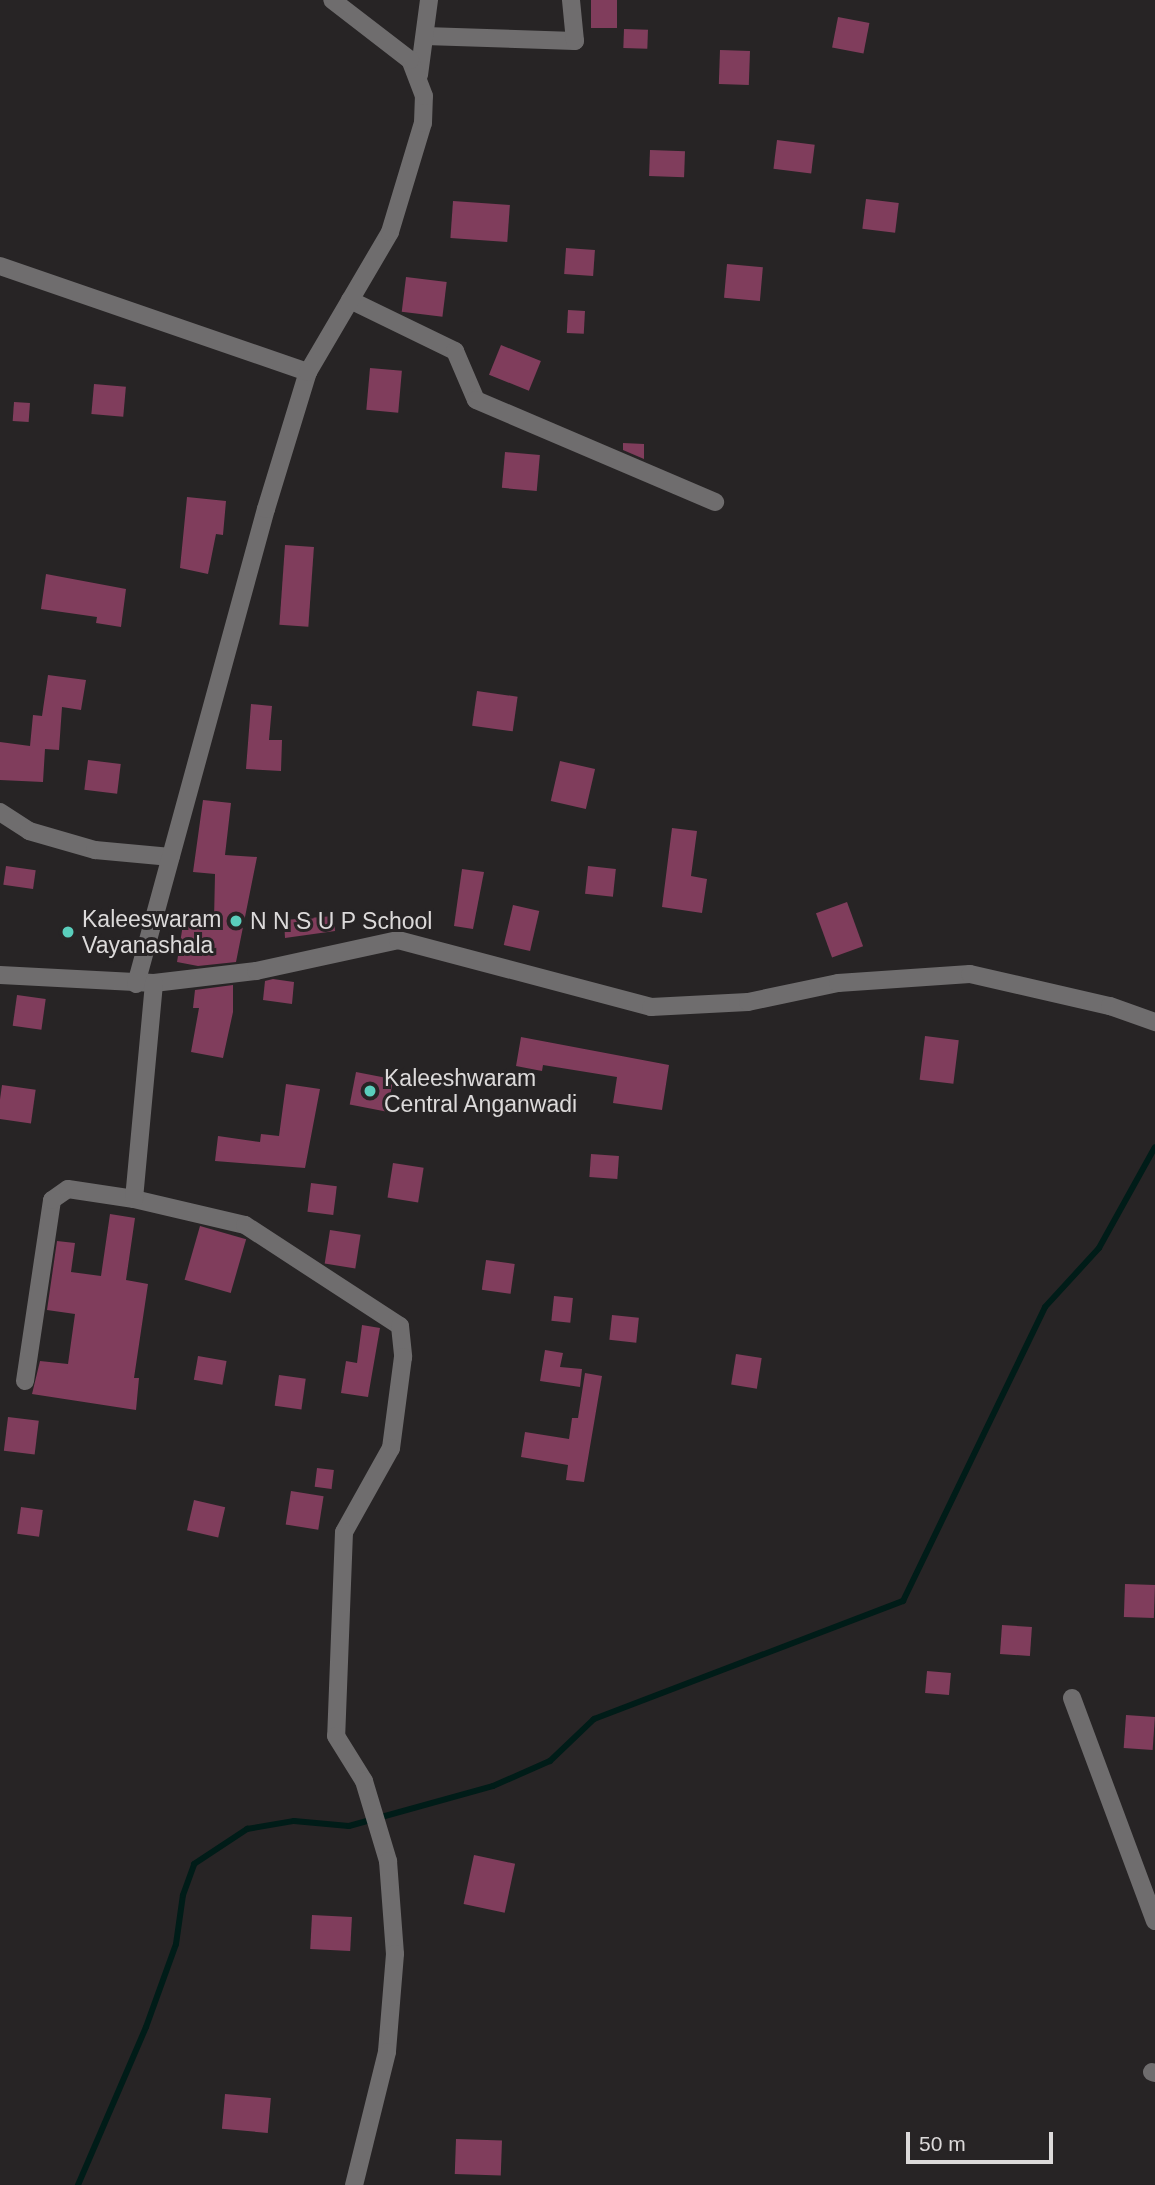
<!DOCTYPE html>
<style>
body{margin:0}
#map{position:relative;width:1155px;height:2185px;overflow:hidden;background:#272425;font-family:Helvetica,sans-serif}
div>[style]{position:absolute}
.stream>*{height:6px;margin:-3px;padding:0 3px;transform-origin:3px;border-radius:3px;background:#001c18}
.building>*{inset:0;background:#803d5c;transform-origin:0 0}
.minor>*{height:18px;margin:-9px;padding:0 9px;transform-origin:9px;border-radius:9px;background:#6f6d6e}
.dots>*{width:19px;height:19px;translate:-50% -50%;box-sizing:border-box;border:4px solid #272425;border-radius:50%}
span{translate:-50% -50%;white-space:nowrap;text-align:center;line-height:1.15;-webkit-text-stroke:6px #272425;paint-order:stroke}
.poi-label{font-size:23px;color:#dcdada}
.left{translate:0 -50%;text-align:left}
.scale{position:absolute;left:906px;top:2132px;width:147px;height:32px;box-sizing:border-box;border:4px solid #dcdada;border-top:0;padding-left:9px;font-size:21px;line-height:24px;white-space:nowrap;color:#dcdada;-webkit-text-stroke:5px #272425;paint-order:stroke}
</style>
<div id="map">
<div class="stream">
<div style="left:78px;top:2185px;width:172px;rotate:-66.7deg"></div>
<div style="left:146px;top:2027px;width:88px;rotate:-70.1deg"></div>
<div style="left:176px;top:1944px;width:49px;rotate:-81.9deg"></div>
<div style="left:183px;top:1895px;width:33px;rotate:-70deg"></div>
<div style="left:194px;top:1864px;width:64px;rotate:-33.4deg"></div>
<div style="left:247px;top:1829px;width:48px;rotate:-9.7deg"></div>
<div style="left:294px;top:1821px;width:55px;rotate:5.2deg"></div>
<div style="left:349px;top:1826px;width:149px;rotate:-15.5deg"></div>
<div style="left:493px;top:1786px;width:62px;rotate:-23.7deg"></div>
<div style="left:550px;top:1761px;width:61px;rotate:-43.7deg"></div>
<div style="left:594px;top:1719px;width:331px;rotate:-20.9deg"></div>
<div style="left:903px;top:1601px;width:326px;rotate:-64.2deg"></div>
<div style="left:1045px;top:1307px;width:80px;rotate:-47.5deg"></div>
<div style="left:1099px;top:1248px;width:115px;rotate:-61deg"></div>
</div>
<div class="building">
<div style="left:591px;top:0;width:26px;height:28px"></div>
<div style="left:838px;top:17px;width:32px;height:31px;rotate:11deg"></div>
<div style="left:624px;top:29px;width:24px;height:19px;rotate:2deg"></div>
<div style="left:720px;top:50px;width:30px;height:34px;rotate:2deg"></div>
<div style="left:777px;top:140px;width:38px;height:29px;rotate:7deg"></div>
<div style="left:650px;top:150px;width:35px;height:26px;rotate:2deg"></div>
<div style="left:866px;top:199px;width:33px;height:30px;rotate:7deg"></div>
<div style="left:453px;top:201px;width:57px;height:37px;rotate:4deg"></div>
<div style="left:566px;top:248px;width:29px;height:26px;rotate:4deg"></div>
<div style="left:727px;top:264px;width:36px;height:34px;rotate:5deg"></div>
<div style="left:406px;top:277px;width:41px;height:35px;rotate:7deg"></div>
<div style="left:568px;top:310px;width:17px;height:23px;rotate:3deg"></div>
<div style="left:501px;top:345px;width:43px;height:32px;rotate:22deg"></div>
<div style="left:370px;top:368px;width:32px;height:42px;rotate:5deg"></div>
<div style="left:94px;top:384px;width:32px;height:30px;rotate:5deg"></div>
<div style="left:14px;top:402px;width:16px;height:19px;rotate:4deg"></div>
<div style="clip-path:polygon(623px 443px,644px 444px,644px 459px,623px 450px)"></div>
<div style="left:505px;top:452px;width:35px;height:36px;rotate:5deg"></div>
<div style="clip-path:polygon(187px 497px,226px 501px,223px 535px,216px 534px,208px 574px,180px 568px)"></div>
<div style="left:285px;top:545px;width:29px;height:80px;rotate:4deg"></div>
<div style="clip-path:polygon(46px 574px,126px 589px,121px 627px,96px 623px,97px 617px,41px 609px)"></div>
<div style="clip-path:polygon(48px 675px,86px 680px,81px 710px,62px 707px,59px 750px,45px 749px,43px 782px,0 780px,0 742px,30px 746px,33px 715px,42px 716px)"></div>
<div style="left:477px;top:691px;width:41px;height:35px;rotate:8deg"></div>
<div style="clip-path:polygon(251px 704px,272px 706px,269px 740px,282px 740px,281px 771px,246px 769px)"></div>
<div style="left:88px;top:760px;width:33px;height:30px;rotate:7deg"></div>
<div style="left:560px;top:761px;width:36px;height:41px;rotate:13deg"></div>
<div style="clip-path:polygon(203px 800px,231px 803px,225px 855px,257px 857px,236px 962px,198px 966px,177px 962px,184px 918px,214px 920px,215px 874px,193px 872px)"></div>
<div style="clip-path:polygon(672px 828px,697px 831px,691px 876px,707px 879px,702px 913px,662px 907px)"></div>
<div style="left:6px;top:866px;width:30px;height:19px;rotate:8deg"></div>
<div style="left:588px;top:866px;width:28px;height:28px;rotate:6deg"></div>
<div style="clip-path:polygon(462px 869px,484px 872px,473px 929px,454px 926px)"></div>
<div style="left:847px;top:902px;width:47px;height:33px;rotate:70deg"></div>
<div style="left:513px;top:905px;width:27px;height:41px;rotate:13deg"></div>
<div style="clip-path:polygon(334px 916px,335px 931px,285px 938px,284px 920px)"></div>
<div style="clip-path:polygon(273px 979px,294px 982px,292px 1004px,263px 1000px,265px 981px)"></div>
<div style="clip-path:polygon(233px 985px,233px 1012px,223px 1058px,191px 1052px,199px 1008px,193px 1008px,195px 990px)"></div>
<div style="left:17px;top:995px;width:29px;height:31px;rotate:8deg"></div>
<div style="left:925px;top:1036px;width:34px;height:44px;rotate:7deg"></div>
<div style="clip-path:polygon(521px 1037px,669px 1065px,662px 1110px,613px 1103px,617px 1077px,543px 1065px,542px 1071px,516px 1066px)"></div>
<div style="left:356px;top:1072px;width:38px;height:33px;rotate:11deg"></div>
<div style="clip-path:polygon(286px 1084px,320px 1089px,305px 1168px,215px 1161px,218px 1136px,260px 1142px,261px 1134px,279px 1136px)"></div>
<div style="left:2px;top:1085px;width:34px;height:34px;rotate:8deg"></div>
<div style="left:591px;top:1154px;width:28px;height:23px;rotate:4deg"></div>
<div style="left:393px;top:1163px;width:31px;height:35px;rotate:9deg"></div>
<div style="left:311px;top:1183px;width:26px;height:29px;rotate:7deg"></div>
<div style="clip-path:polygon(110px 1214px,135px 1218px,126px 1280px,148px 1284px,134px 1378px,139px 1378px,136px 1410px,32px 1394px,40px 1361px,68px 1364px,75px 1314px,47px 1310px,57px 1241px,75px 1243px,71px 1272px,101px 1276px)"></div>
<div style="left:200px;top:1226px;width:48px;height:56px;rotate:16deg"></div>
<div style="left:330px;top:1230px;width:31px;height:34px;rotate:9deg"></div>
<div style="left:486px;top:1260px;width:29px;height:30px;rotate:8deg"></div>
<div style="left:554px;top:1296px;width:19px;height:25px;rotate:6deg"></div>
<div style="left:612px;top:1315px;width:27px;height:25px;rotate:6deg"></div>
<div style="clip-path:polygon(362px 1325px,380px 1328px,368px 1397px,341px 1393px,346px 1361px,357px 1363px)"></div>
<div style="clip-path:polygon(545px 1350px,563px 1353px,560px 1367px,582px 1369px,580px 1387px,540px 1381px)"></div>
<div style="left:736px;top:1354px;width:26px;height:31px;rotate:9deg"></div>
<div style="left:198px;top:1356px;width:29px;height:24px;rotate:10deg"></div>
<div style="clip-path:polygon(585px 1373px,602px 1376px,584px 1482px,566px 1480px,568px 1465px,521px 1457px,525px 1432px,569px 1439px,572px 1418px,578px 1418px)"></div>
<div style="left:279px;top:1375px;width:27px;height:31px;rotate:8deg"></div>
<div style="left:8px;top:1417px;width:31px;height:34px;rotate:7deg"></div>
<div style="left:317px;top:1468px;width:17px;height:19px;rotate:7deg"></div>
<div style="left:291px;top:1491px;width:33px;height:34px;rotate:9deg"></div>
<div style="left:194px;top:1500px;width:32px;height:31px;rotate:13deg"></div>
<div style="left:21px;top:1507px;width:22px;height:27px;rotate:8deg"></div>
<div style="left:1125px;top:1584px;width:30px;height:33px;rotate:2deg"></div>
<div style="left:1002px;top:1625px;width:30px;height:29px;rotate:4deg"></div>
<div style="left:927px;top:1671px;width:24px;height:22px;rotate:5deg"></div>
<div style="left:1126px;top:1715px;width:29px;height:33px;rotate:4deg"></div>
<div style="left:474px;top:1855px;width:42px;height:50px;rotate:12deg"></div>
<div style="left:312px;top:1915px;width:40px;height:34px;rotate:3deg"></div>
<div style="left:225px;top:2094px;width:46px;height:35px;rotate:5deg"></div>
<div style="left:456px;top:2139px;width:46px;height:35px;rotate:2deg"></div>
</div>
<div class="minor">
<div style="left:425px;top:36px;width:150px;rotate:1.9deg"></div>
<div style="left:575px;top:41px;width:41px;rotate:-95.6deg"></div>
<div style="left:419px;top:75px;width:76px;rotate:-82.4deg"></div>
<div style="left:0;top:266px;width:326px;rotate:19deg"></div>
<div style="left:350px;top:300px;width:117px;rotate:25.9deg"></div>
<div style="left:455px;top:351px;width:53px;rotate:66.8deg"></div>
<div style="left:476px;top:400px;width:260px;rotate:23.1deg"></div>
<div style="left:0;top:812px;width:35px;rotate:33deg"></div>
<div style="left:29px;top:831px;width:69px;rotate:16.1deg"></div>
<div style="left:95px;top:850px;width:76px;rotate:5.3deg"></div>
<div style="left:0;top:975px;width:154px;rotate:3deg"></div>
<div style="left:154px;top:983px;width:103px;rotate:-6.7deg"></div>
<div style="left:256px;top:971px;width:145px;rotate:-12.3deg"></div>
<div style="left:398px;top:940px;width:262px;rotate:14.8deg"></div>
<div style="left:651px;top:1007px;width:97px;rotate:-3deg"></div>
<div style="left:748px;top:1002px;width:92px;rotate:-11.9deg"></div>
<div style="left:838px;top:983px;width:132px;rotate:-3.9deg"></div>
<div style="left:970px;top:974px;width:144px;rotate:12.9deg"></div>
<div style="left:1110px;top:1006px;width:48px;rotate:19.6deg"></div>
<div style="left:136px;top:984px;width:492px;rotate:-74.7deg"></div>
<div style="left:266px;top:509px;width:143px;rotate:-73deg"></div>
<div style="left:308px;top:372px;width:162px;rotate:-59.6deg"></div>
<div style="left:390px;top:232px;width:114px;rotate:-73.2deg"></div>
<div style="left:423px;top:123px;width:27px;rotate:-88deg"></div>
<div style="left:424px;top:96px;width:39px;rotate:-111deg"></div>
<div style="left:410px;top:60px;width:98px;rotate:-142.4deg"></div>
<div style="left:134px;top:1199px;width:114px;rotate:13.2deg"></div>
<div style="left:245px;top:1225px;width:185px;rotate:33.1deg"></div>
<div style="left:400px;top:1326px;width:31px;rotate:84deg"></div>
<div style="left:403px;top:1357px;width:92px;rotate:97.5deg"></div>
<div style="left:391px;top:1448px;width:96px;rotate:119.2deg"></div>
<div style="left:344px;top:1532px;width:204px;rotate:92.2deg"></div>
<div style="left:336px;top:1736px;width:53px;rotate:58.1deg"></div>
<div style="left:364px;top:1781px;width:84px;rotate:73.3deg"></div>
<div style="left:388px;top:1861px;width:93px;rotate:85.7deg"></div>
<div style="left:395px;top:1954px;width:98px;rotate:94.7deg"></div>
<div style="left:387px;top:2052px;width:137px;rotate:103.9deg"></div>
<div style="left:25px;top:1381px;width:183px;rotate:-81.5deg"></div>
<div style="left:52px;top:1200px;width:19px;rotate:-35deg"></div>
<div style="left:68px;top:1189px;width:67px;rotate:8.6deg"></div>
<div style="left:134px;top:1199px;width:217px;rotate:-84.7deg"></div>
<div style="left:1072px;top:1698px;width:238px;rotate:69.6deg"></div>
<div style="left:1152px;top:2072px;width:3px;rotate:18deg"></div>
</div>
<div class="dots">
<div style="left:236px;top:921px;background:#5acebc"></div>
<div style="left:68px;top:932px;background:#5acebc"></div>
<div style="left:370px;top:1091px;background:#5acebc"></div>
</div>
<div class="poi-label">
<span class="left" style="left:82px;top:932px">Kaleeswaram<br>Vayanashala</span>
<span class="left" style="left:250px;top:921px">N N S U P School</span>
<span class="left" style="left:384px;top:1091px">Kaleeshwaram<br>Central Anganwadi</span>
</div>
<div class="scale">50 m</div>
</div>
